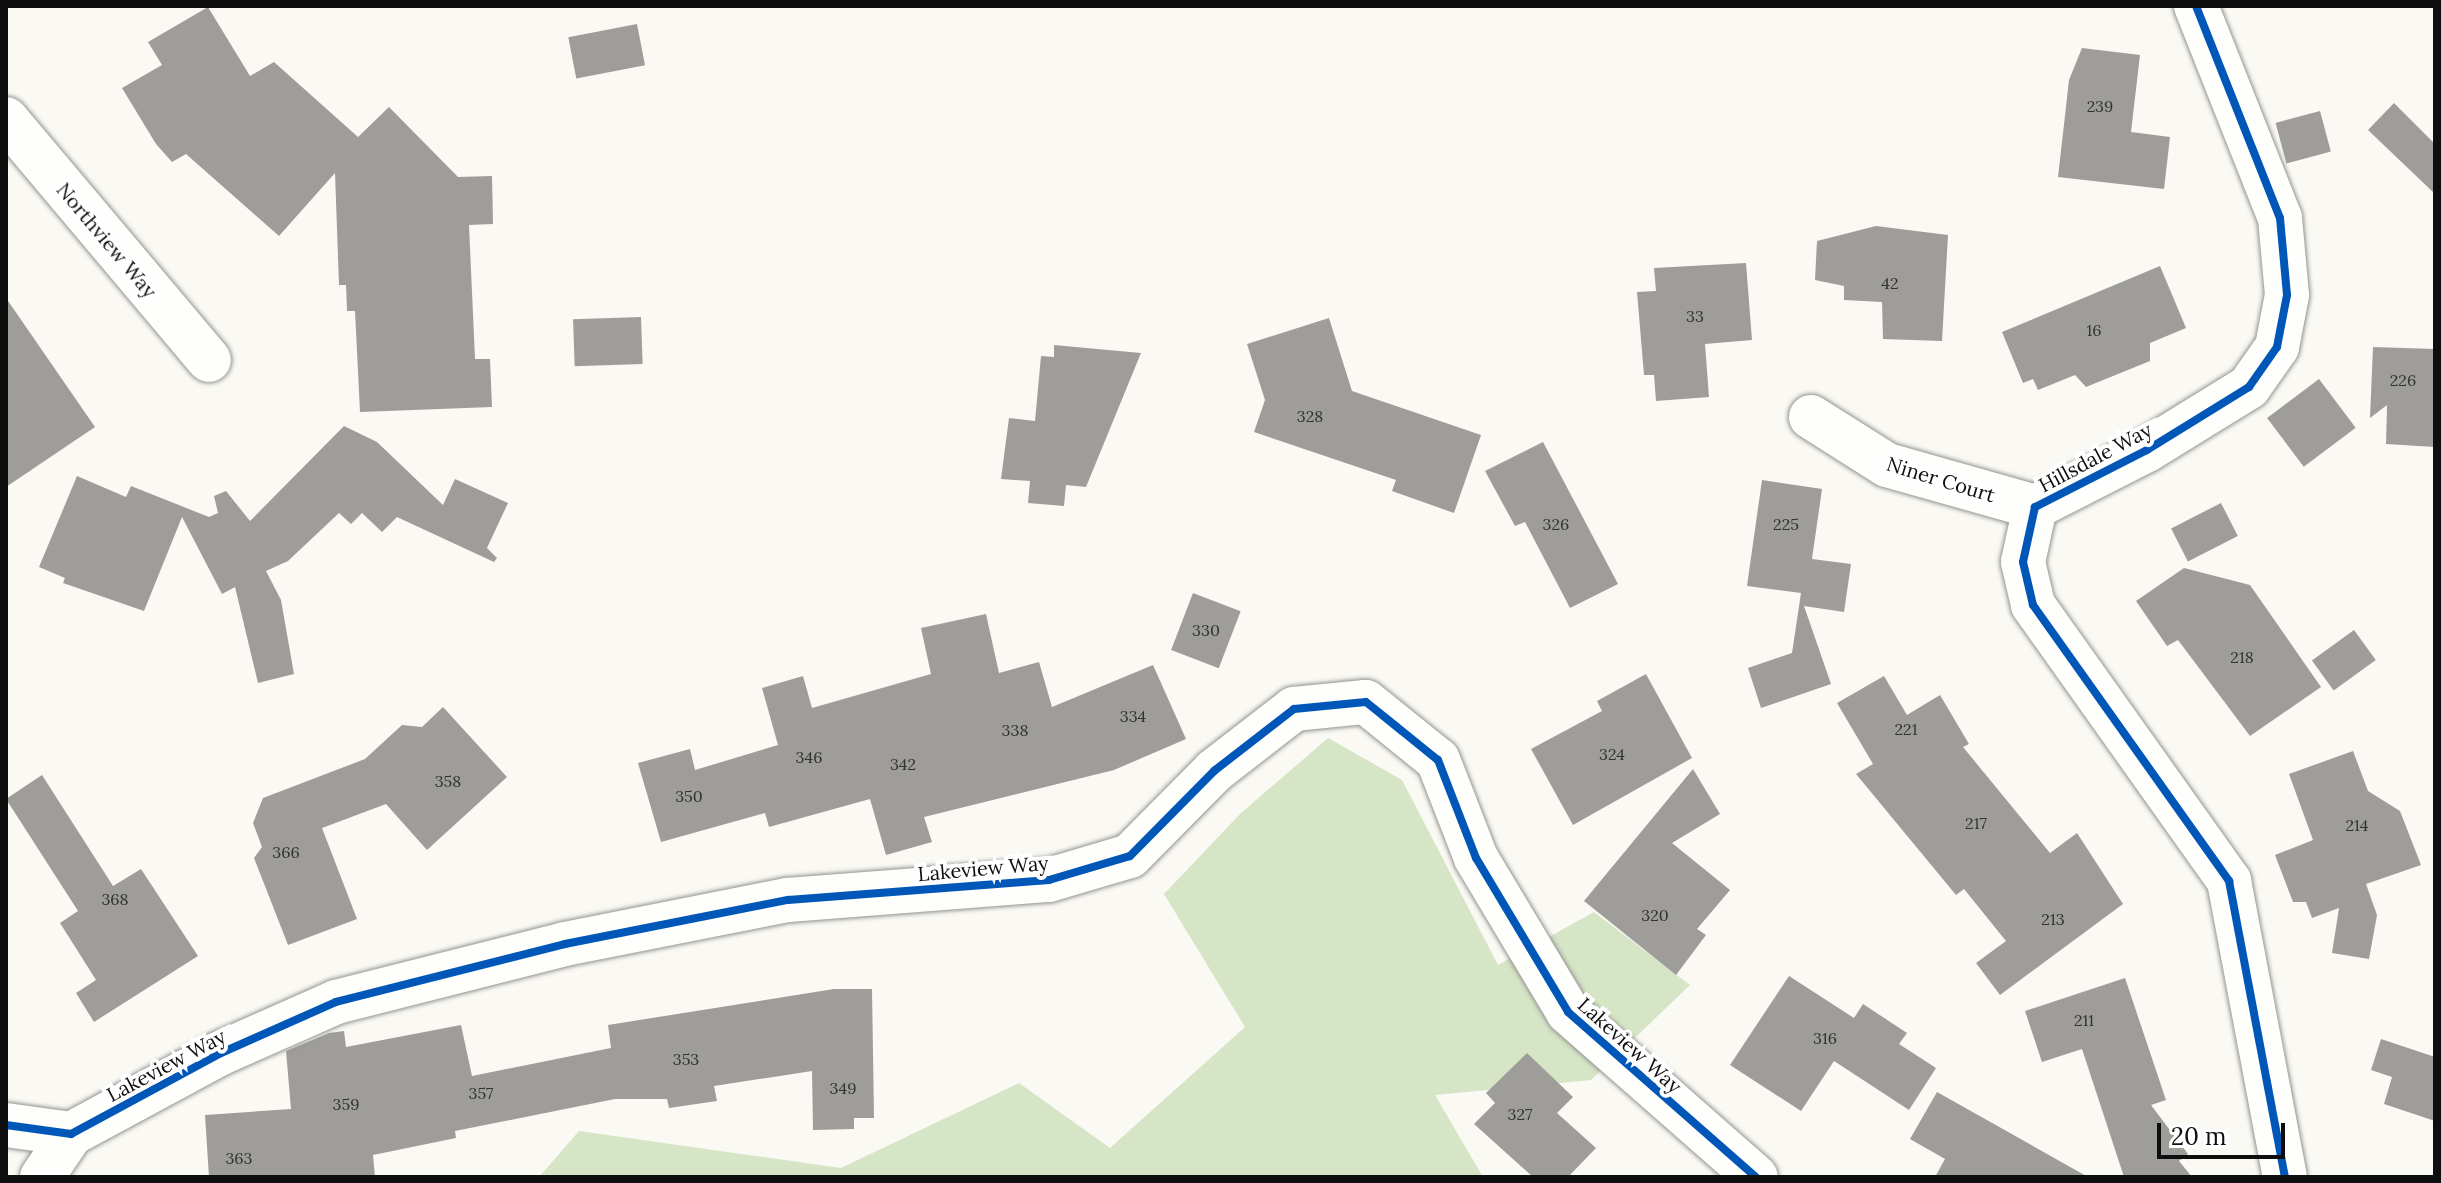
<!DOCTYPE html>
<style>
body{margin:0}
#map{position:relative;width:2441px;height:1183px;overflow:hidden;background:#faf9f4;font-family:Lora,serif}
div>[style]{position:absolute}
.forest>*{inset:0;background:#d5e5c5}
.building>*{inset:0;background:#9e9d99;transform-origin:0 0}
.roads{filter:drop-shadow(0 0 2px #949492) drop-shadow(0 0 2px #949492)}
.minor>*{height:44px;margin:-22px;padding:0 22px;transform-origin:22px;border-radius:22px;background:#fefefd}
.cycleway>*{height:8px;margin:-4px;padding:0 4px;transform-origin:4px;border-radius:4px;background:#0057b8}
span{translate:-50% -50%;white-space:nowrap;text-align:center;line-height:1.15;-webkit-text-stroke:8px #fff;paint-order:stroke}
.number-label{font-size:16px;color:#323231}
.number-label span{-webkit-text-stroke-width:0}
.street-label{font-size:20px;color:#0e0e0e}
.frame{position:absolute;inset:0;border:8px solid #0e0e0e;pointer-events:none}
.scale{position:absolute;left:2157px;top:1123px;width:128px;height:36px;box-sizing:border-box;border:4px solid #0e0e0e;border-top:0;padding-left:10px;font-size:24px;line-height:28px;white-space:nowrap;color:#0e0e0e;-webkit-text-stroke:6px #fff;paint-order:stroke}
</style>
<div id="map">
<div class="forest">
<div style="clip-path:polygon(1328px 738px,1402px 780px,1498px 965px,1594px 912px,1690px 985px,1591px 1080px,1435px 1095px,1483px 1177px,539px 1177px,579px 1131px,841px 1168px,1019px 1083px,1110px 1148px,1245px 1027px,1164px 894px,1240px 814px)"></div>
</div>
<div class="building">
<div style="clip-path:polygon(208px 7px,250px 76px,274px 62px,358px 137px,389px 107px,458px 177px,492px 176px,493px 224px,469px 225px,475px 359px,490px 359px,492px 407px,360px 412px,355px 311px,347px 311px,346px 285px,339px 285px,335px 173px,279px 236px,186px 154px,172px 162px,156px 144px,122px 88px,162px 65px,148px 42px)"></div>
<div style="left:637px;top:24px;width:42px;height:70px;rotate:79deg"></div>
<div style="clip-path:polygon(2082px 48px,2140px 55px,2131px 132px,2170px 137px,2164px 189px,2058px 177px,2069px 80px)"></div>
<div style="clip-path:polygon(2394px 103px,2435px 144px,2435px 194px,2368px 130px)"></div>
<div style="left:2320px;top:111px;width:42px;height:46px;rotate:75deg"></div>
<div style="clip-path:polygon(1876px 226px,1948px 235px,1942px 341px,1883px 339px,1882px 302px,1844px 300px,1844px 286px,1815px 280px,1817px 241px)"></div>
<div style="clip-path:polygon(1746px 263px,1752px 340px,1705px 344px,1709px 397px,1656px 401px,1654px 375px,1644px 375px,1637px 292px,1656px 291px,1654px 268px)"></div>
<div style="clip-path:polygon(2160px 266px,2186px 328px,2150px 343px,2150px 361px,2086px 387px,2075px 375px,2038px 390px,2033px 379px,2023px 383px,2002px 332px)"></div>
<div style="clip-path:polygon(6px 298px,95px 427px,6px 487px)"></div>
<div style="left:641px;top:317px;width:47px;height:68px;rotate:88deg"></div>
<div style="clip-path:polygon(1329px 318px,1352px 391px,1481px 435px,1454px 513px,1392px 491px,1396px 480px,1254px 432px,1265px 400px,1247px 344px)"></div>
<div style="clip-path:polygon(1054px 345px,1141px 353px,1086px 487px,1066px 485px,1064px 506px,1028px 503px,1030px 481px,1001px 479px,1009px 418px,1035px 421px,1041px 356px,1054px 357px)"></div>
<div style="clip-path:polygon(2373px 347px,2435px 349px,2435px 447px,2386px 444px,2387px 405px,2370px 418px)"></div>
<div style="left:2319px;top:379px;width:61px;height:65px;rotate:53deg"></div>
<div style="clip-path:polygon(344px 426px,377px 442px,443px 505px,455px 479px,508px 503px,487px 548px,497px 558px,494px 562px,397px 517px,382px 532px,362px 513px,351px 524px,339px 513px,288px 561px,266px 571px,281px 600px,294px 674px,258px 683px,235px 587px,222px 594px,182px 517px,144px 611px,63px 583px,65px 578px,39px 567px,77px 476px,126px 497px,131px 486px,209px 517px,218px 513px,214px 496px,226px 491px,250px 521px)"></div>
<div style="clip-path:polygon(1543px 442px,1618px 584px,1570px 608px,1525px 522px,1515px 526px,1485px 471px)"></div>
<div style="clip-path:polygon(1762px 480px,1822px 489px,1812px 559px,1851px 564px,1844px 612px,1804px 606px,1831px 684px,1761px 708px,1748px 668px,1792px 653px,1801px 593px,1747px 586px)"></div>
<div style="left:2221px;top:503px;width:37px;height:56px;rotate:63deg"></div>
<div style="clip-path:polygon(2184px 568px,2250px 585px,2321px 687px,2250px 736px,2178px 640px,2167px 646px,2136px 601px)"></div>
<div style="left:1193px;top:593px;width:51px;height:61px;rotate:21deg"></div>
<div style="clip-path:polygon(986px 614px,999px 673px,1039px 662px,1052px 707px,1153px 665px,1186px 739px,1114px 770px,924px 817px,932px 842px,886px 855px,870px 799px,769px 827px,765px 813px,661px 842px,638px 763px,690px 749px,695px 770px,778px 745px,762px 688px,803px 676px,812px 708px,931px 674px,921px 628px)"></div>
<div style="left:2354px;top:630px;width:37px;height:52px;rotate:54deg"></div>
<div style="clip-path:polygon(1646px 674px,1692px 758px,1573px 825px,1531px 749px,1602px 711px,1597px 701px)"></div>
<div style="clip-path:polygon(1884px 676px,1907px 715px,1940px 695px,1969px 744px,1963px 747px,2050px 853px,2077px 833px,2123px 904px,2000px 995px,1976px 963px,2006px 941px,1964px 889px,1956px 895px,1856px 774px,1873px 764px,1837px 703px)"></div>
<div style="clip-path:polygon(443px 707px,507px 777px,427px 850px,386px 804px,322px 828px,357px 919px,288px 945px,254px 858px,262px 847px,253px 823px,263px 798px,365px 759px,402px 725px,422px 727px)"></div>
<div style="clip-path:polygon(2353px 751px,2368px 791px,2400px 811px,2421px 865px,2366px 884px,2377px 915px,2369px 959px,2332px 953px,2339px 908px,2312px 918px,2306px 902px,2293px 902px,2275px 855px,2313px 840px,2289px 774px)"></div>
<div style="clip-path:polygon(1693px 769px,1720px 814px,1672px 843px,1730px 890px,1697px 929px,1706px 935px,1676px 975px,1584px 901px)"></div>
<div style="clip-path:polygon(42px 775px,113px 886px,141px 869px,198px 956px,94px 1022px,76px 993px,96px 980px,60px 923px,78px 911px,6px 799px)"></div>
<div style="clip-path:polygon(1789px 976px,1854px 1018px,1863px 1004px,1907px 1033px,1899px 1044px,1936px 1068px,1909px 1110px,1834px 1061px,1801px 1111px,1730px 1065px)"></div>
<div style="clip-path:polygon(2125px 978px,2166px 1100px,2151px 1105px,2188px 1154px,2179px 1161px,2192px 1177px,2124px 1177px,2082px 1049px,2042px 1062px,2025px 1011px)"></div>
<div style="clip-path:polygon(834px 989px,872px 989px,874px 1118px,854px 1118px,854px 1129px,813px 1130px,812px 1071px,714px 1086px,717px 1101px,669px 1108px,667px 1099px,615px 1099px,455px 1131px,456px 1138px,373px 1155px,375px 1177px,209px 1177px,205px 1115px,291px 1109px,286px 1051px,329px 1033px,344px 1031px,346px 1047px,461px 1025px,472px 1076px,611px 1048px,608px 1025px)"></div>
<div style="clip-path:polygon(2381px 1039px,2435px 1057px,2435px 1121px,2384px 1104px,2392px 1077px,2371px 1070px)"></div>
<div style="clip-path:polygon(1527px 1053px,1573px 1097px,1557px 1113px,1596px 1148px,1568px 1177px,1533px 1177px,1474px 1124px,1495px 1103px,1486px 1093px)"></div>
<div style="clip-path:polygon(1937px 1092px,2088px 1177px,1935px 1177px,1945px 1159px,1910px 1139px)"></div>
</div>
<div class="roads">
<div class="minor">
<div style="left:2196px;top:6px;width:228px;rotate:68.4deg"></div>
<div style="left:2280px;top:218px;width:77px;rotate:84.8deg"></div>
<div style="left:2287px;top:295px;width:53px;rotate:100.9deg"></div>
<div style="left:2277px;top:347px;width:49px;rotate:125deg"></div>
<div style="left:2249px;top:387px;width:120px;rotate:148.3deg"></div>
<div style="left:2147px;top:450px;width:126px;rotate:153deg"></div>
<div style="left:2035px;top:507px;width:56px;rotate:102.3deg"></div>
<div style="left:2023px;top:562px;width:44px;rotate:76.9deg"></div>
<div style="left:2033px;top:605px;width:339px;rotate:54.6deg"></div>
<div style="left:2229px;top:881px;width:301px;rotate:79.3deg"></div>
<div style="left:6px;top:119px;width:315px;rotate:49.9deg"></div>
<div style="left:1811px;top:417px;width:90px;rotate:32.3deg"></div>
<div style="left:1887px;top:465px;width:154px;rotate:15.8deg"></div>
<div style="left:6px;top:1125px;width:66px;rotate:7.9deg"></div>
<div style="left:71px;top:1134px;width:170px;rotate:-28.4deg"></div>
<div style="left:221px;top:1053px;width:126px;rotate:-23.9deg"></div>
<div style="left:336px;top:1002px;width:236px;rotate:-14.2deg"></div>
<div style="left:565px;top:944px;width:227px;rotate:-11.2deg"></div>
<div style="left:788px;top:900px;width:262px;rotate:-4.4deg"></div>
<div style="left:1049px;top:880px;width:84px;rotate:-16.5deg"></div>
<div style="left:1130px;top:856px;width:120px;rotate:-45.3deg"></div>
<div style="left:1214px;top:771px;width:101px;rotate:-37.8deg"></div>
<div style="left:1294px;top:709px;width:72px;rotate:-5.6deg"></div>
<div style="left:1366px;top:702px;width:92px;rotate:38.9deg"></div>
<div style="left:1438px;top:760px;width:105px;rotate:68.8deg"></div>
<div style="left:1476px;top:858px;width:179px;rotate:59.1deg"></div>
<div style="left:1568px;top:1012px;width:250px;rotate:41.3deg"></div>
<div style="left:42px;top:1177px;width:52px;rotate:-56deg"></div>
</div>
</div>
<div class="cycleway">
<div style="left:2196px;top:6px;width:228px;rotate:68.4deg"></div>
<div style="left:2280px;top:218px;width:77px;rotate:84.8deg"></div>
<div style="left:2287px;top:295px;width:53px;rotate:100.9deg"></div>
<div style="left:2277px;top:347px;width:49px;rotate:125deg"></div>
<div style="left:2249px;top:387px;width:120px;rotate:148.3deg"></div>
<div style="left:2147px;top:450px;width:126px;rotate:153deg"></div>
<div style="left:2035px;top:507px;width:56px;rotate:102.3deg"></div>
<div style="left:2023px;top:562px;width:44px;rotate:76.9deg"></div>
<div style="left:2033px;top:605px;width:339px;rotate:54.6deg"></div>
<div style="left:2229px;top:881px;width:301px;rotate:79.3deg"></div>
<div style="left:6px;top:1125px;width:66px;rotate:7.9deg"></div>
<div style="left:71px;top:1134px;width:170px;rotate:-28.4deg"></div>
<div style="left:221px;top:1053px;width:126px;rotate:-23.9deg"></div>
<div style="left:336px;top:1002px;width:236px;rotate:-14.2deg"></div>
<div style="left:565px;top:944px;width:227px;rotate:-11.2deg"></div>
<div style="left:788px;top:900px;width:262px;rotate:-4.4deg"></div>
<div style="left:1049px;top:880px;width:84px;rotate:-16.5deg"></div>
<div style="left:1130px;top:856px;width:120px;rotate:-45.3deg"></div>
<div style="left:1214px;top:771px;width:101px;rotate:-37.8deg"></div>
<div style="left:1294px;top:709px;width:72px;rotate:-5.6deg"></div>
<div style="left:1366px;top:702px;width:92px;rotate:38.9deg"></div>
<div style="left:1438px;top:760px;width:105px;rotate:68.8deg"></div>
<div style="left:1476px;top:858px;width:179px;rotate:59.1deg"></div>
<div style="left:1568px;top:1012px;width:250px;rotate:41.3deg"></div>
</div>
<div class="number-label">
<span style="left:2100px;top:106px">239</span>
<span style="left:1890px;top:283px">42</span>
<span style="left:1695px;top:316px">33</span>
<span style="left:2094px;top:330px">16</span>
<span style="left:2403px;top:380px">226</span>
<span style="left:1310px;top:416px">328</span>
<span style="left:1556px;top:524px">326</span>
<span style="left:1786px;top:524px">225</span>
<span style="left:1206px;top:630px">330</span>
<span style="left:2242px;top:657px">218</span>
<span style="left:1133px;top:716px">334</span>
<span style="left:1906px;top:729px">221</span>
<span style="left:1015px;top:730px">338</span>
<span style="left:1612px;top:754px">324</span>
<span style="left:809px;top:757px">346</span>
<span style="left:903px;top:764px">342</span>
<span style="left:448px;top:781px">358</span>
<span style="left:689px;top:796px">350</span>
<span style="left:1976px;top:823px">217</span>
<span style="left:2357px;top:825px">214</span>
<span style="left:286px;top:852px">366</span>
<span style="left:115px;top:899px">368</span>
<span style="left:1655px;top:915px">320</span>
<span style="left:2053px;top:919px">213</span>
<span style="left:2084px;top:1020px">211</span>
<span style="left:1825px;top:1038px">316</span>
<span style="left:686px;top:1059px">353</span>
<span style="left:843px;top:1088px">349</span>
<span style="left:481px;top:1093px">357</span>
<span style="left:346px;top:1104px">359</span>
<span style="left:1520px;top:1114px">327</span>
<span style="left:239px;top:1158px">363</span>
</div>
<div class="street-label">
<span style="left:107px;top:240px;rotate:50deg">Northview Way</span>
<span style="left:2095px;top:457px;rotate:-28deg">Hillsdale Way</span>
<span style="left:1941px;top:479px;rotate:17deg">Niner Court</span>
<span style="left:983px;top:868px;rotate:-5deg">Lakeview Way</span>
<span style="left:1630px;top:1045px;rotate:42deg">Lakeview Way</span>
<span style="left:166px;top:1065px;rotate:-28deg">Lakeview Way</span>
</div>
<div class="frame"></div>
<div class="scale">20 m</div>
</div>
